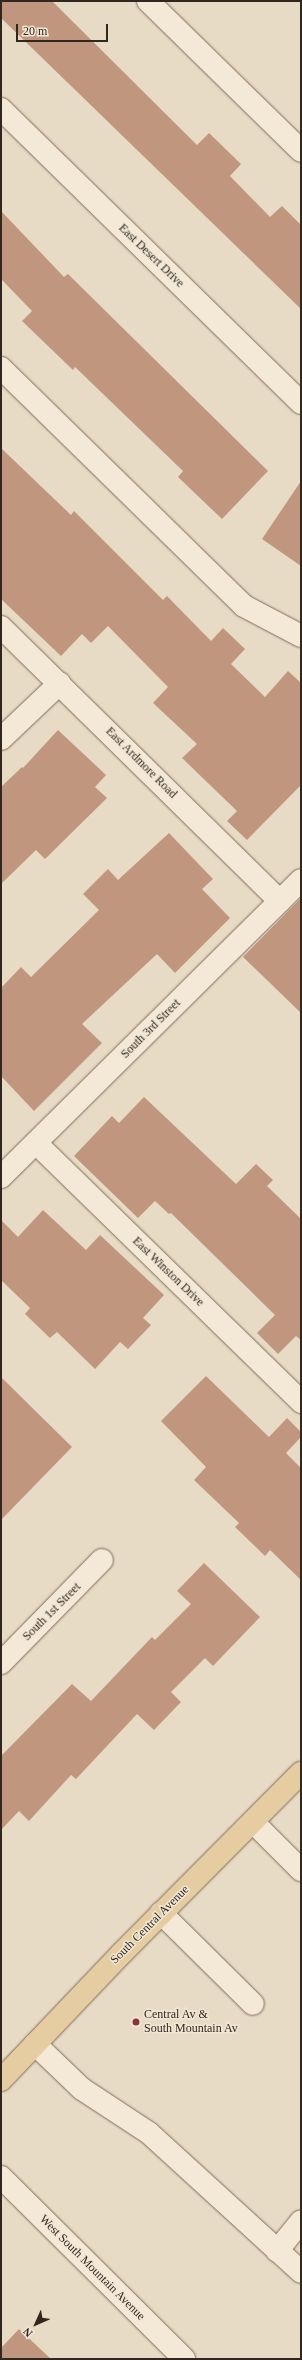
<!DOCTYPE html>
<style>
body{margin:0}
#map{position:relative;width:302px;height:2360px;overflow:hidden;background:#e8dbc5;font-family:"Times New Roman",serif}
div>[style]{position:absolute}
.building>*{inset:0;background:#c1967f}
.roads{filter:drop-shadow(0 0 1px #806d5d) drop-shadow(0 0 1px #806d5d)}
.minor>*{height:22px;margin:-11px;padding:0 11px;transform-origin:11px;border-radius:11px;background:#f4e9d7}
.major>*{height:22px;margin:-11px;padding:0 11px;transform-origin:11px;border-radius:11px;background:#e6cca1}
.dots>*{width:11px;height:11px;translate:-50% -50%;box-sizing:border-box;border:2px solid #f0e6d3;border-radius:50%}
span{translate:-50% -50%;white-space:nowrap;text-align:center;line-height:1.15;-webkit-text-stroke:3px #f0e6d3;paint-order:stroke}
.street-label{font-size:12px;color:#32271f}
.poi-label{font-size:12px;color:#32271f}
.left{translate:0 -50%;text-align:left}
.frame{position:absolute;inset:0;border:2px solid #32271f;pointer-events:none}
.north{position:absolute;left:16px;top:2304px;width:40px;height:40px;-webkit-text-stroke:3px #f0e6d3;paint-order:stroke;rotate:225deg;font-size:11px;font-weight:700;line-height:16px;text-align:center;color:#32271f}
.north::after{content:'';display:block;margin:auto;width:14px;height:18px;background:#32271f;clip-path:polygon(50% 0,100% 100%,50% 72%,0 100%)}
.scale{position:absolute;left:16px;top:24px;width:92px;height:18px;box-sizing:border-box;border:2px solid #32271f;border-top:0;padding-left:5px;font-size:12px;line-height:14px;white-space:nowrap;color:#32271f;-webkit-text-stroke:3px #f0e6d3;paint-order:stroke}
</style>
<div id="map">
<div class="building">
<div style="clip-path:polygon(1px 1px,52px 1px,197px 145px,209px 133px,241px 164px,230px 176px,270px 217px,282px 206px,301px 225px,301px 309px,1px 18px)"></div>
<div style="clip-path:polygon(1px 211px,64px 277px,68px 274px,268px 471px,222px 519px,178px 477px,183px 471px,75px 367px,73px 370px,22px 321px,32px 311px,1px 279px)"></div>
<div style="clip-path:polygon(1px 448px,71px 515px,74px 511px,163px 600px,167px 596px,211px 641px,223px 628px,245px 649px,231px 664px,265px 697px,288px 671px,301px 683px,301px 785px,247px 840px,227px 821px,237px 811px,182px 758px,197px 744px,153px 703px,168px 687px,108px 626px,91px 643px,82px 634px,61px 656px,1px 599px)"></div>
<div style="clip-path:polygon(301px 481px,301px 566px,262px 539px)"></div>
<div style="clip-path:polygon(58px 730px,106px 775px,95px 787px,107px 798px,45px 859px,36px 850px,1px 884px,1px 787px,22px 767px,23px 768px)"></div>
<div style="clip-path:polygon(169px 833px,213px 879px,202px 889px,230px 918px,175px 973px,157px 954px,82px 1024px,102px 1043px,34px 1111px,1px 1076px,1px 988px,21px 967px,31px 977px,99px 910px,83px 894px,108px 869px,118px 880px)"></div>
<div style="clip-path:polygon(301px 898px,301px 1013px,243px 957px)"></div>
<div style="clip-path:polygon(144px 1097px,236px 1184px,256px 1164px,273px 1180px,267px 1186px,301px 1219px,301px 1340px,296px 1336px,278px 1354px,257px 1333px,275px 1315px,171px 1213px,169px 1214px,155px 1201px,138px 1218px,74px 1156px,112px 1116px,119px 1123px)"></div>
<div style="clip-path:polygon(43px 1210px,86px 1250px,100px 1235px,164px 1295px,143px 1318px,151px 1325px,128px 1349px,120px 1342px,95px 1369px,57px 1332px,50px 1338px,25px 1314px,30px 1308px,1px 1280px,1px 1220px,18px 1237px)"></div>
<div style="clip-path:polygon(206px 1376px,269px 1437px,287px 1418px,301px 1432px,301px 1437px,286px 1453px,301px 1468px,301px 1580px,270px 1550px,265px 1556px,235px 1527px,239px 1523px,194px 1480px,206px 1467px,161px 1421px)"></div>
<div style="clip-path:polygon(1px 1377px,72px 1447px,1px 1520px)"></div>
<div style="clip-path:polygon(204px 1563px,260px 1617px,213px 1666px,205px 1658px,171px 1692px,181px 1702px,154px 1730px,137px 1714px,76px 1779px,71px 1775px,29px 1821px,19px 1811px,1px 1830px,1px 1756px,72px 1684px,91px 1701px,152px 1637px,155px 1640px,191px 1604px,177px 1591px)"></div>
<div style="clip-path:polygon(19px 2329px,51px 2359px,1px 2359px,1px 2348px)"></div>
</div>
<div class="roads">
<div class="minor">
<div style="left:148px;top:1px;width:214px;rotate:44.4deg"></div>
<div style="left:1px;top:109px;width:420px;rotate:44.4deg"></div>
<div style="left:1px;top:368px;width:340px;rotate:44.4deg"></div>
<div style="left:244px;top:606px;width:64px;rotate:27.8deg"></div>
<div style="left:1px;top:627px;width:391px;rotate:44.5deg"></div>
<div style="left:1px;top:739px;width:81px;rotate:-43.5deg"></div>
<div style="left:36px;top:1143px;width:371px;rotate:44.3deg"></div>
<div style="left:1px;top:1177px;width:422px;rotate:-44.7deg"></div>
<div style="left:1px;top:1663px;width:144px;rotate:-45.6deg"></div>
<div style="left:253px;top:1822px;width:68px;rotate:45deg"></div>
<div style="left:161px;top:1913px;width:129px;rotate:44.7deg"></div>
<div style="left:35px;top:2044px;width:65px;rotate:43.8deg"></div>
<div style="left:82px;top:2089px;width:80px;rotate:33.3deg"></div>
<div style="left:149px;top:2133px;width:206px;rotate:42.4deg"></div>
<div style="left:1px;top:2177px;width:258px;rotate:44.8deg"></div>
<div style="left:277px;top:2251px;width:38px;rotate:-51deg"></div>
</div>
<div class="major">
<div style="left:1px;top:2080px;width:175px;rotate:-46.4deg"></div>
<div style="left:122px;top:1953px;width:254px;rotate:-45.2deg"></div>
</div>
</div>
<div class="dots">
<div style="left:136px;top:2022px;background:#88353c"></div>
</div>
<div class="street-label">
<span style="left:151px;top:256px;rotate:44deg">East Desert Drive</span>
<span style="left:141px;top:763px;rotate:45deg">East Ardmore Road</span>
<span style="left:151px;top:1029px;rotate:-45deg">South 3rd Street</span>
<span style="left:168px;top:1272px;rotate:44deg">East Winston Drive</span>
<span style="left:52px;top:1612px;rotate:-45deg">South 1st Street</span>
<span style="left:150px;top:1925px;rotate:-45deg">South Central Avenue</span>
<span style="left:92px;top:2268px;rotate:45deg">West South Mountain Avenue</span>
</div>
<div class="poi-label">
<span class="left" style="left:144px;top:2022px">Central Av &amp;<br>South Mountain Av</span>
</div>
<div class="frame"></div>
<div class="north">N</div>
<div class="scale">20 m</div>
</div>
